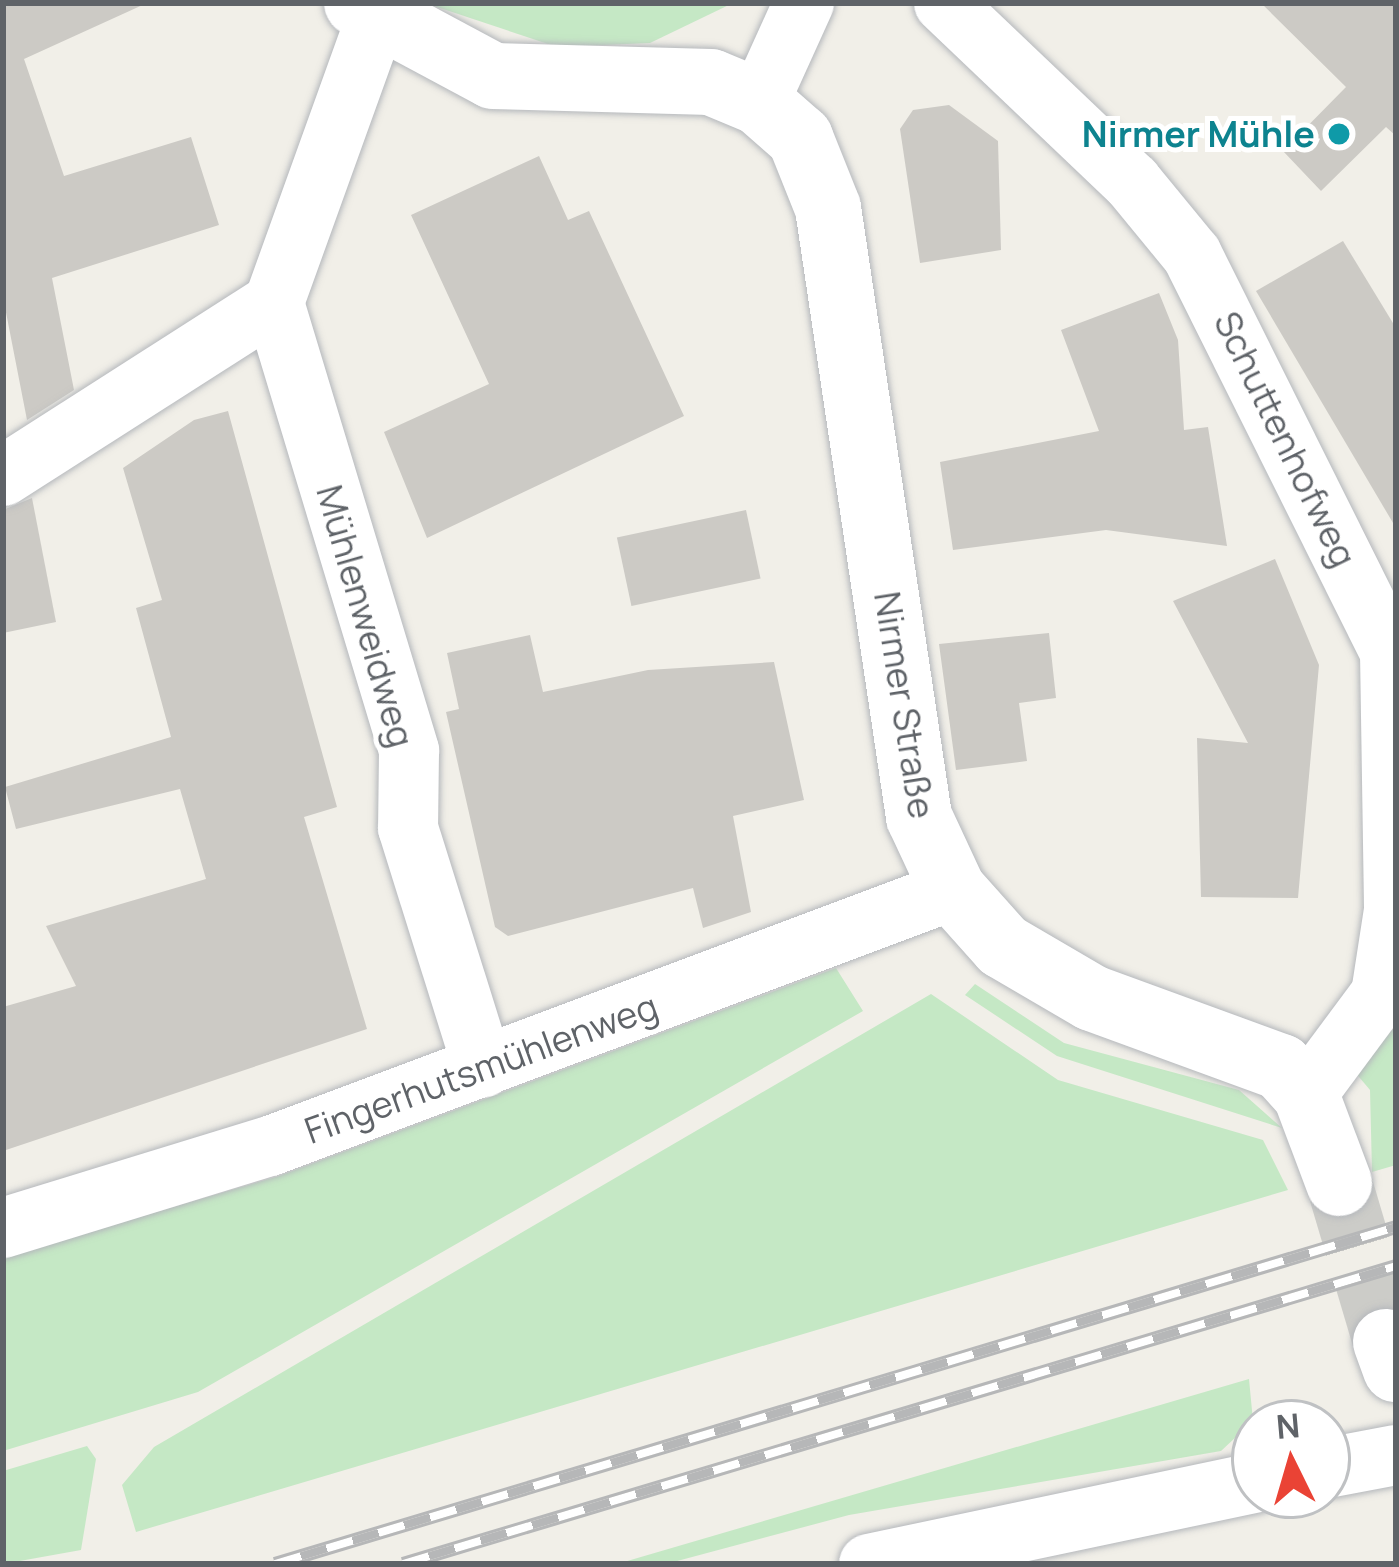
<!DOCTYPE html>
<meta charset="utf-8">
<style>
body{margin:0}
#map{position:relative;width:1399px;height:1567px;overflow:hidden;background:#f1efe8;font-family:Manrope,sans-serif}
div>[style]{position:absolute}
.green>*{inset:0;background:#c5e8c5}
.building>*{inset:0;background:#cccac5;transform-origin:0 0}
.tertiary-tunnel>*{height:66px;margin-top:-33px;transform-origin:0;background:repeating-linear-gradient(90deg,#ccccc8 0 66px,transparent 0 99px)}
.roads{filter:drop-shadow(0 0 3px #b5b8bc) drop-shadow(0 0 3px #b5b8bc)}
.minor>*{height:60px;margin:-30px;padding:0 30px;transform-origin:30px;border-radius:30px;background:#fff}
.tertiary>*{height:66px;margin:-33px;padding:0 33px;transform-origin:33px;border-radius:33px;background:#fff}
.rail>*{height:14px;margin-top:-7px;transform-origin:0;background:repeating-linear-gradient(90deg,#fff 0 27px,#b6b7b8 0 54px);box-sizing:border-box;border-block:3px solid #b6b7b8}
.dots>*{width:33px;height:33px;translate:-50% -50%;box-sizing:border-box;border:6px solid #fff;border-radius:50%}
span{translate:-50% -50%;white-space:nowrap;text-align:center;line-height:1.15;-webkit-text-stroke:10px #fff;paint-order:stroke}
.culture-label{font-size:36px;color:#0d838f;font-weight:700}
.right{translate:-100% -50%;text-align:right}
.street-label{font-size:36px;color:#5f6368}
.frame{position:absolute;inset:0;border:6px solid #5f6368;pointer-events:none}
.north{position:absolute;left:1231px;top:1399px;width:120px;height:120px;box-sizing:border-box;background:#fff;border:3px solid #bfc1c3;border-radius:50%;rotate:355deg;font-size:33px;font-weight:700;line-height:48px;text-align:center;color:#5f6368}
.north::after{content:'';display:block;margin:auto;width:42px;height:54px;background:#ea4335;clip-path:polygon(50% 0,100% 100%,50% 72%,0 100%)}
</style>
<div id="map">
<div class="green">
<div style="clip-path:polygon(425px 3px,733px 3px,650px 43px,557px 47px)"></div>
<div style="clip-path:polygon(836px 968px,863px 1011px,198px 1392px,3px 1451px,3px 1257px,279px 1176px)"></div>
<div style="clip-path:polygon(975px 984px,1064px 1043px,1239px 1090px,1282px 1128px,1057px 1056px,965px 995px)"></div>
<div style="clip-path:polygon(931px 994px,1058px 1080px,1263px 1140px,1288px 1190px,136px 1532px,122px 1485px,154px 1447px)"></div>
<div style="clip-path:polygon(1396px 1026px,1396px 1165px,1372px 1172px,1370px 1090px,1354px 1071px)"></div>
<div style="clip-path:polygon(1249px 1379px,1253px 1421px,1221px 1451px,849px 1515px,666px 1564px,617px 1564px)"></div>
<div style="clip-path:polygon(87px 1446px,96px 1459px,81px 1550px,3px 1564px,3px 1471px)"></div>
</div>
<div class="building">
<div style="clip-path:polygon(3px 3px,147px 3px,24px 59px,64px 176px,191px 137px,219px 225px,52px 278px,74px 390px,27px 420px,3px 297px)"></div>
<div style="clip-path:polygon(1261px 3px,1396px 3px,1396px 136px,1386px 127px,1321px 191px,1283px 151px,1346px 87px)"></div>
<div style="clip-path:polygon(949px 105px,998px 141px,1001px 250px,920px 263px,900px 129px,913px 110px)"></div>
<div style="clip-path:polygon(539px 156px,568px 220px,589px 211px,684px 416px,427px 538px,384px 432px,489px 384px,411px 215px)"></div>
<div style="clip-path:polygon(1343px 241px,1396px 328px,1396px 528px,1256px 291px)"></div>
<div style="clip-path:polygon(1159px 293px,1178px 340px,1184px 430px,1208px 427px,1227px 546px,1106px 530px,953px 550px,940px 462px,1099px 431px,1061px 330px)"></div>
<div style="clip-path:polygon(228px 411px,337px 807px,304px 817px,367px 1029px,3px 1151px,3px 1007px,76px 986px,46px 926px,206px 879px,180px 789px,16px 829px,5px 787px,171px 737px,136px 608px,162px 600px,123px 468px,194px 420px)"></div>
<div style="clip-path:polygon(32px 498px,56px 622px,3px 633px,3px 510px)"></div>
<div style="left:746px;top:510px;width:70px;height:132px;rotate:78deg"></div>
<div style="clip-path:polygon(1275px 559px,1319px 665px,1298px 898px,1201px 897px,1197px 738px,1248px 743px,1173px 601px)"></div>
<div style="clip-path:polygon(1049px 633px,1056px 698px,1019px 703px,1027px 761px,956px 770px,939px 644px)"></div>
<div style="clip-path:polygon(530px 635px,543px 692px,648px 670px,774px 662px,804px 800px,733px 816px,751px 912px,703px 928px,693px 888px,508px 936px,495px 927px,446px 712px,459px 709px,447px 653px)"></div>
</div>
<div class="tertiary-tunnel">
<div style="left:1339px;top:1183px;width:166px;rotate:73.5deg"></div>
</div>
<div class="roads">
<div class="minor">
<div style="left:944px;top:3px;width:260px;rotate:43.6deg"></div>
<div style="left:1132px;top:182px;width:94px;rotate:50.6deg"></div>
<div style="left:1192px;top:255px;width:444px;rotate:63.5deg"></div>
<div style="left:1390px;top:652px;width:258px;rotate:89.1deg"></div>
<div style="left:1394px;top:910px;width:85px;rotate:98.8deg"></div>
<div style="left:1381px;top:994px;width:126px;rotate:126.6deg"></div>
<div style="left:376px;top:19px;width:302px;rotate:109.8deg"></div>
<div style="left:274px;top:303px;width:468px;rotate:73.2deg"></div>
<div style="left:409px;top:751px;width:77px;rotate:90.7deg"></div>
<div style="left:408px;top:828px;width:251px;rotate:72.6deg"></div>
<div style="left:759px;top:102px;width:109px;rotate:-65.6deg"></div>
<div style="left:3px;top:476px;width:322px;rotate:-32.6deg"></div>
<div style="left:3px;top:1228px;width:279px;rotate:-17.1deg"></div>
<div style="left:270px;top:1146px;width:729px;rotate:-20.55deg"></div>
<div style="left:1327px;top:1468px;width:70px;rotate:-10.7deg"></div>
<div style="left:869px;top:1564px;width:394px;rotate:-11.9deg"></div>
</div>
<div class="tertiary">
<div style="left:357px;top:3px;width:154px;rotate:28.2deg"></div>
<div style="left:493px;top:76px;width:218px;rotate:1.6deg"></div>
<div style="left:711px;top:82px;width:52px;rotate:22.6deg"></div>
<div style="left:759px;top:102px;width:55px;rotate:41.3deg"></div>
<div style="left:800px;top:138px;width:75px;rotate:68.2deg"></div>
<div style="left:828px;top:208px;width:616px;rotate:81.5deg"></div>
<div style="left:919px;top:817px;width:81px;rotate:65deg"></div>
<div style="left:953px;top:890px;width:75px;rotate:48.2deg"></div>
<div style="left:1003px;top:946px;width:103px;rotate:30.3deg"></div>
<div style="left:1092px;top:998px;width:201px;rotate:20.1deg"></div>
<div style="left:1281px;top:1067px;width:38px;rotate:48deg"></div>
<div style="left:1306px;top:1095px;width:94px;rotate:69.4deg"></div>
<div style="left:1386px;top:1342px;width:29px;rotate:70deg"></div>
</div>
</div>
<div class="rail">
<div style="left:275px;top:1564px;width:1171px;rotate:-16.73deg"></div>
<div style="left:403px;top:1564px;width:1037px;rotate:-16.7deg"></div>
</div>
<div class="dots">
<div style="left:1339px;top:134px;background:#0f9aa8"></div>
</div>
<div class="culture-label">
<span class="right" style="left:1315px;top:134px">Nirmer Mühle</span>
</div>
<div class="street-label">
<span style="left:1286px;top:439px;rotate:64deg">Schuttenhofweg</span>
<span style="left:366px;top:616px;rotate:74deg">Mühlenweidweg</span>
<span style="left:905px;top:705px;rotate:81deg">Nirmer Straße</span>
<span style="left:481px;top:1068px;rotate:-20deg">Fingerhutsmühlenweg</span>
</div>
<div class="frame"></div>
<div class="north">N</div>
</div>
